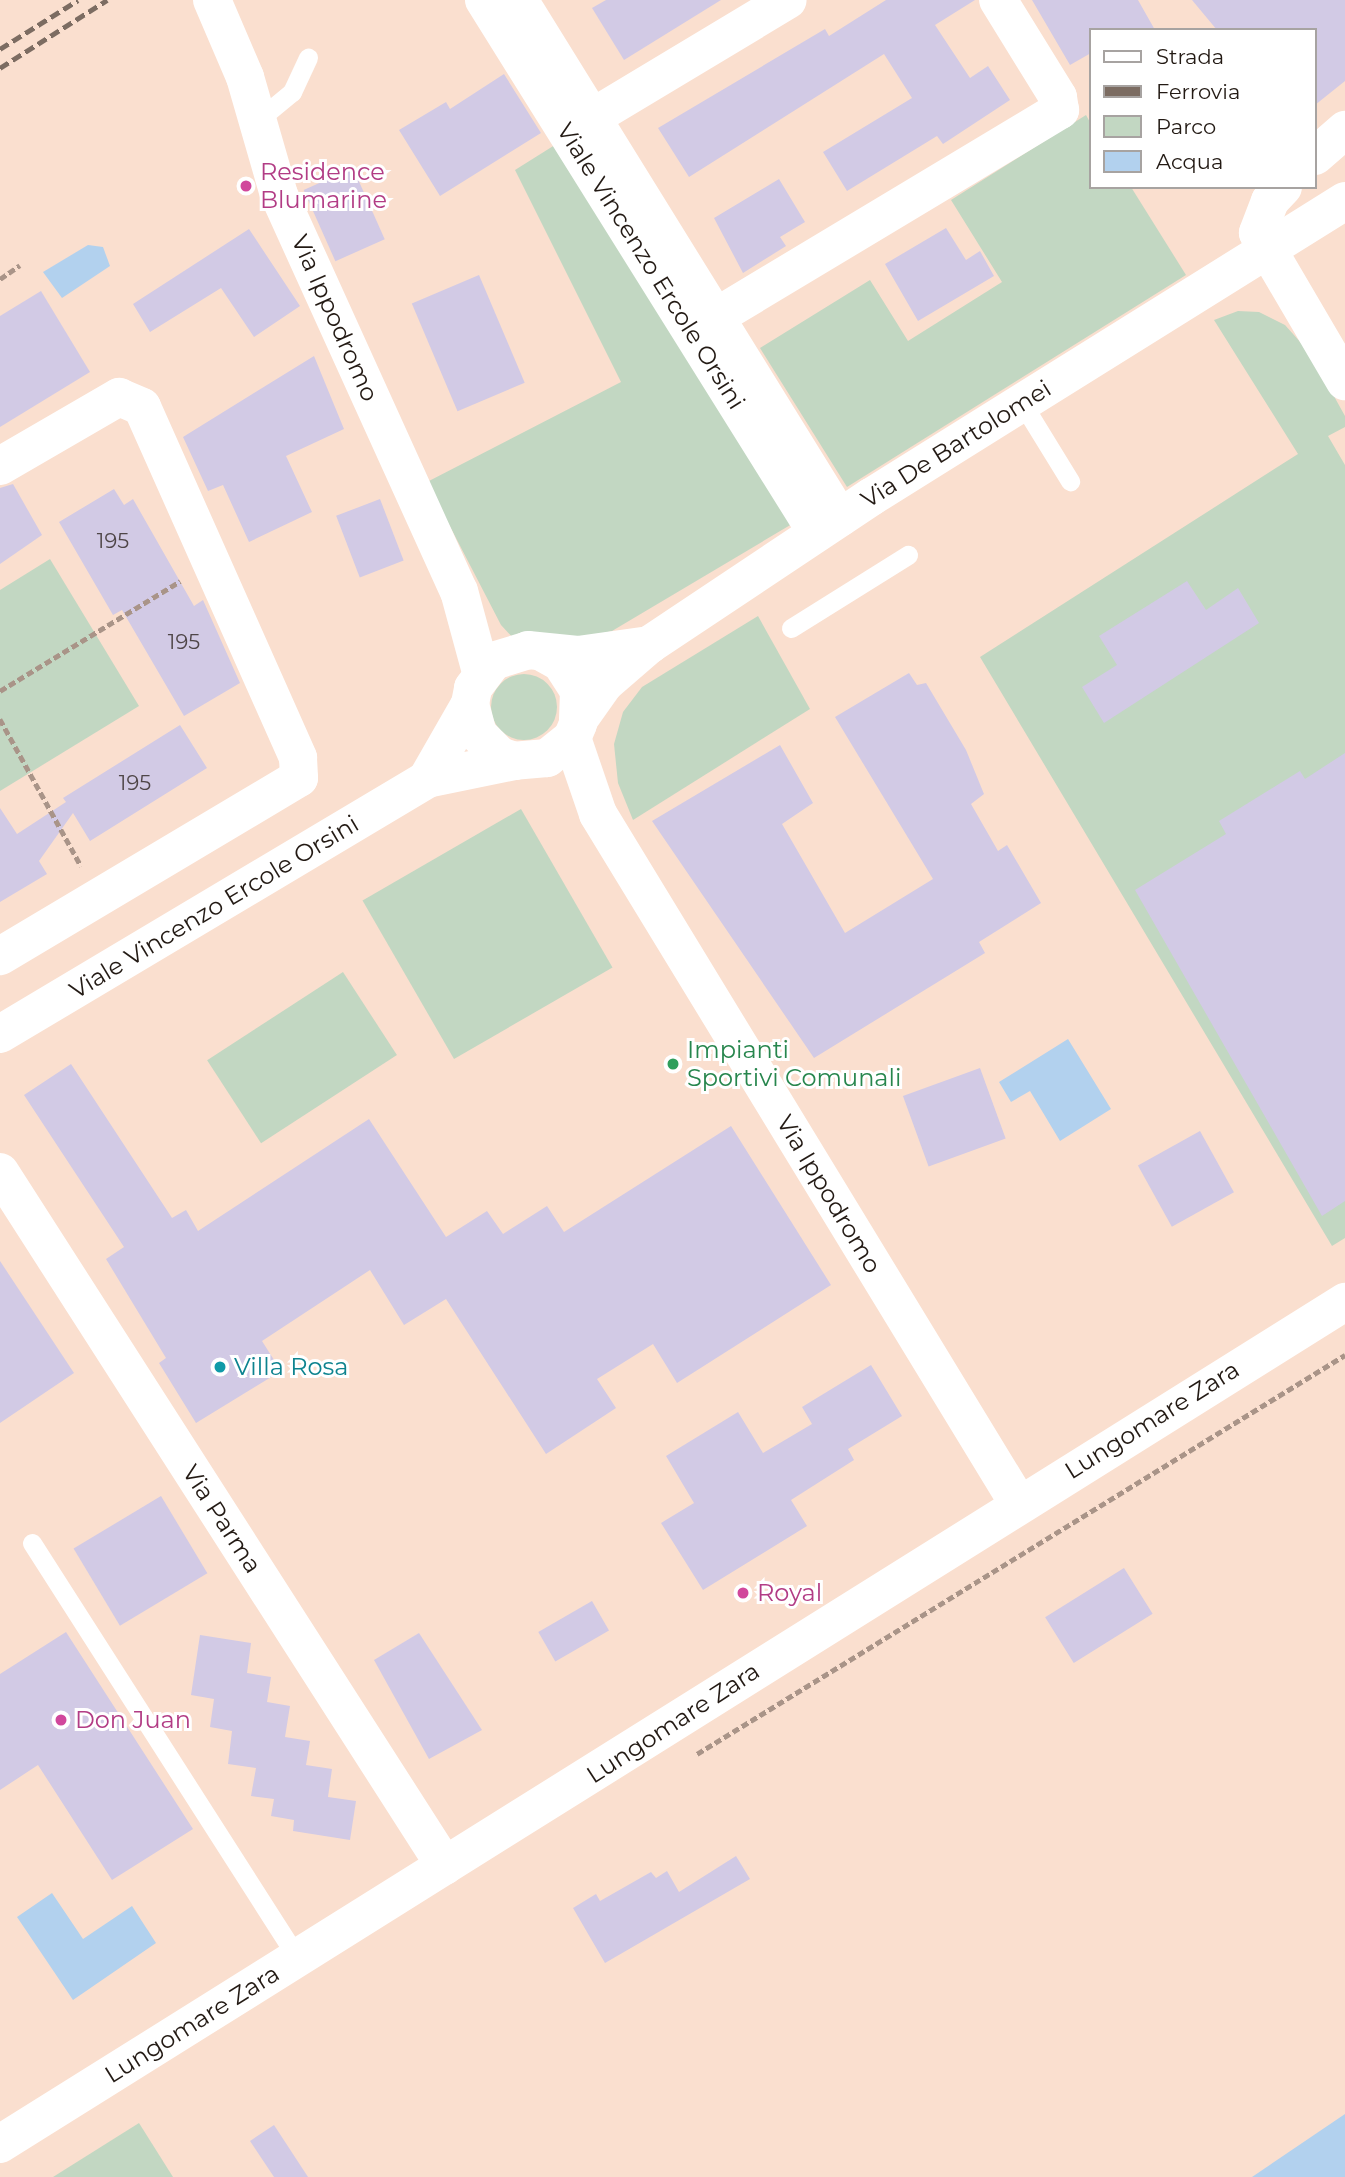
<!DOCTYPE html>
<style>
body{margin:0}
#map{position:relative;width:1345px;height:2177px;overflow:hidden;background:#fadfcf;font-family:Montserrat,sans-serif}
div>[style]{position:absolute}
.green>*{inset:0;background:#c2d7c2;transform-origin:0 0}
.round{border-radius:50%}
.water>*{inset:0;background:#b2d1ee}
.building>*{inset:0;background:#d2cae5;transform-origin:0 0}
.path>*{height:4.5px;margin-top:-2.25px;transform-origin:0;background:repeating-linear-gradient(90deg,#a99488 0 7px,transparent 0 10.5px)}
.lane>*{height:19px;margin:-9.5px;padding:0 9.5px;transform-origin:9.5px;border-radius:9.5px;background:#fff}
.street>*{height:38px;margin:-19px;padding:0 19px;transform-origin:19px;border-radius:19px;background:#fff}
.secondary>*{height:38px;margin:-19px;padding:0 19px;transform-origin:19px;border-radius:19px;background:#fff}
.rail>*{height:5px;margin-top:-2.5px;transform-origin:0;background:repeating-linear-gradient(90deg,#7c6c62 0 10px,transparent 0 15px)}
.dots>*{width:19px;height:19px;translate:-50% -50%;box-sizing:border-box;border:4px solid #fff;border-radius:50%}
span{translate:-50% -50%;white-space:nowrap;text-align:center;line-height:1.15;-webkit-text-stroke:6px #fff;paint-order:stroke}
.number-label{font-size:21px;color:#4f4648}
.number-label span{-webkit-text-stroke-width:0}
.hotel-label{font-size:24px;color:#b23c85}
.left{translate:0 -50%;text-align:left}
.street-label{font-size:24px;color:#231a14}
.leisure-label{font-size:24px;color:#27864d}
.culture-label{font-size:24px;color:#0d838f}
.legend{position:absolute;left:1089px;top:28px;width:228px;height:161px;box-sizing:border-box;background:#fff;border:2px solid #a7a3a1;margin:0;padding:9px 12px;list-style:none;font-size:21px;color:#231a14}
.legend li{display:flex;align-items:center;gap:14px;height:35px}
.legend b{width:35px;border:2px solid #a7a3a1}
</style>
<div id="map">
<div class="green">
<div style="clip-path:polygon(1086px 115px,1091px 124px,1091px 187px,1131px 187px,1186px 275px,847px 487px,760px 348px,870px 280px,908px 341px,1002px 282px,951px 200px)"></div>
<div style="clip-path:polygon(558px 143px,792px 524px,612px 631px,554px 645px,514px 639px,501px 625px,427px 482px,621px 382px,515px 170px)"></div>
<div style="clip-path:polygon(1238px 311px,1259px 312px,1285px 325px,1310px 353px,1345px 416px,1345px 427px,1328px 436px,1345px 465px,1345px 1238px,1332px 1246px,980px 657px,1298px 454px,1214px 320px)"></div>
<div style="clip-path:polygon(50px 559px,139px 706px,0 791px,0 590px)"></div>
<div style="clip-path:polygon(758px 616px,810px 709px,633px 820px,618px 783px,614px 744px,623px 712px,642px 687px)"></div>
<div class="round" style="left:491px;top:674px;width:66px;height:66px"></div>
<div style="left:521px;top:809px;width:183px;height:183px;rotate:60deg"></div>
<div style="left:343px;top:972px;width:99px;height:162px;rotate:57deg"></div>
<div style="clip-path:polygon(139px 2123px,173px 2177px,53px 2177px)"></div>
</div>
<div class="water">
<div style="clip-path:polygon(88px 245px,103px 247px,110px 266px,62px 298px,43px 272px)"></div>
<div style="clip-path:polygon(1068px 1039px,1111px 1109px,1060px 1141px,1030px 1091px,1011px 1102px,999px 1082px)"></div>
<div style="clip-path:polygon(52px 1893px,83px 1939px,132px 1906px,156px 1943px,73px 2000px,17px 1917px)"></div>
<div style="clip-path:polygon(1345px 2114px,1345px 2177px,1252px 2177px)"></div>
</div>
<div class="building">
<div style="clip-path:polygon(606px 0,721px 0,624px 60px,592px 8px)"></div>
<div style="clip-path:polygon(886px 0,975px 0,935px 25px,970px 78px,988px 66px,1010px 100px,943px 144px,937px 136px,847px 191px,823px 152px,912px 98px,884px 54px,689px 177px,658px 128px,825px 29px,829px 36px)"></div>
<div style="clip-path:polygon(1032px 0,1138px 0,1155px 30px,1091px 30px,1091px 53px,1070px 65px)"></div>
<div style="clip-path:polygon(1192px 0,1345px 0,1345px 81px,1315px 105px,1315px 30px,1217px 30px)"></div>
<div style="clip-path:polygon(504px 74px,541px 133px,440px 196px,399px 130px,446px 102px,450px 109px)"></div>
<div style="left:353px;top:168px;width:78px;height:54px;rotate:66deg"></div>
<div style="clip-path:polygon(779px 179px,805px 222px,780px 237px,786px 246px,743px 273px,714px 218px)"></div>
<div style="clip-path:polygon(946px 228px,966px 260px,980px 251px,994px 276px,918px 321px,885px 264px)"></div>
<div style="clip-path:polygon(249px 229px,300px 306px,254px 337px,221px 288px,150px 332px,133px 304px)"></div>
<div style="left:479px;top:275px;width:117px;height:73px;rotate:67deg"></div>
<div style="clip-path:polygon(41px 291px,90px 372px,0 427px,0 316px)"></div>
<div style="clip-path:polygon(314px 356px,344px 429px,286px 456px,312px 512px,249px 542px,223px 485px,208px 491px,183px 437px)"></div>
<div style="clip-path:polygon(13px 484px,42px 535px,0 564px,0 488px)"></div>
<div style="clip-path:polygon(114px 489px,124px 505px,133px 499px,194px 606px,203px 600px,240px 683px,184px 716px,122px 610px,113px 615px,59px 522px)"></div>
<div style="left:380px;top:499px;width:66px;height:47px;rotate:69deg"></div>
<div style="clip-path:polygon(1187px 581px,1206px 610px,1238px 588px,1259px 623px,1104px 723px,1082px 687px,1117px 665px,1099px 636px)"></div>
<div style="clip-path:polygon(909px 673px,917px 685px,926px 683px,966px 750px,984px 794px,971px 804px,998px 851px,1007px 845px,1041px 903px,979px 942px,985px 953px,814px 1058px,652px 821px,780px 745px,813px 803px,782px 824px,845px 933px,933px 879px,835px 717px)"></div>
<div style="clip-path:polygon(180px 725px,207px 768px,90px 841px,73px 813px,39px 861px,47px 874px,0 902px,0 808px,17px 834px,66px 802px,63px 798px)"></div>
<div style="clip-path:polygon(1345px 753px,1345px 1201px,1322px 1216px,1135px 890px,1226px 834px,1219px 821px,1300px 771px,1305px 779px)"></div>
<div style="clip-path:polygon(71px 1064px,172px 1218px,186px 1210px,198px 1231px,369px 1119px,446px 1237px,487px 1211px,503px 1234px,547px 1206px,564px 1232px,731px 1126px,831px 1285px,677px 1383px,653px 1344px,597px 1379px,616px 1408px,546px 1454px,446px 1299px,404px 1325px,370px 1270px,262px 1341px,281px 1371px,196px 1423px,159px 1363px,166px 1358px,106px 1259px,124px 1247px,24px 1095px)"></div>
<div style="left:980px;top:1068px;width:75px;height:82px;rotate:70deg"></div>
<div style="left:1200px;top:1131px;width:70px;height:71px;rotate:61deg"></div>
<div style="clip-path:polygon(0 1261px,74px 1373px,0 1423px)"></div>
<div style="clip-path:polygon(871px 1365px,902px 1416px,848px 1449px,854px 1460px,791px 1500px,807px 1526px,703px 1590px,661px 1523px,694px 1503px,666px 1456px,738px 1412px,763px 1453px,812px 1424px,802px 1407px)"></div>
<div style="left:161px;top:1496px;width:90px;height:102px;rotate:59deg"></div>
<div style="left:1124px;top:1568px;width:54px;height:93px;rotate:58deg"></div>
<div style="left:592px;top:1601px;width:34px;height:62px;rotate:60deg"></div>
<div style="clip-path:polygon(66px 1632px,193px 1829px,112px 1880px,38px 1765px,0 1790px,0 1674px)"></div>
<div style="clip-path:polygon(419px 1633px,482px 1730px,429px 1759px,374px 1660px)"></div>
<div style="clip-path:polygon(200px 1635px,251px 1643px,247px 1673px,271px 1677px,267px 1702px,290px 1706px,285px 1737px,310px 1741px,306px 1765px,332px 1769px,328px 1797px,356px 1801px,350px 1840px,293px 1831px,294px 1820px,271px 1816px,274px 1799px,251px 1796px,256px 1768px,228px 1764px,232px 1731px,210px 1727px,214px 1699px,191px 1695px)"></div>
<div style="clip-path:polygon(736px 1856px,750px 1879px,605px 1963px,573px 1908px,596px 1894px,600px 1901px,651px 1872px,656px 1878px,667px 1871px,679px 1892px)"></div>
<div style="clip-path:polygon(274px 2125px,308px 2177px,274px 2177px,250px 2141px)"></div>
</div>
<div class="path">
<div style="left:0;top:279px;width:24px;rotate:-35deg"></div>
<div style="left:0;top:691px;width:211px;rotate:-31.4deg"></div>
<div style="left:0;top:719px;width:168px;rotate:61.1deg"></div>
<div style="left:697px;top:1754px;width:761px;rotate:-31.62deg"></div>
</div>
<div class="lane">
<div style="left:258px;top:120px;width:44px;rotate:-39.5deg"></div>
<div style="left:292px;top:92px;width:38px;rotate:-65deg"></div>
<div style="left:1022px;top:403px;width:92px;rotate:58.4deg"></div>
<div style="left:791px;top:628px;width:138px;rotate:-32deg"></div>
<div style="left:32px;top:1543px;width:494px;rotate:57.4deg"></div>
</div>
<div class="street">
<div style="left:484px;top:0;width:628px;rotate:58deg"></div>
<div style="left:519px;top:0;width:609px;rotate:58.21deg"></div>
<div style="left:593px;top:117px;width:227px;rotate:-31deg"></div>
<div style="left:1315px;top:156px;width:40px;rotate:-41deg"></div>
<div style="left:1283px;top:187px;width:19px;rotate:133deg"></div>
<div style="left:1270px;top:201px;width:34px;rotate:111deg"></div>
<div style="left:1258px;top:233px;width:172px;rotate:59.6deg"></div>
<div style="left:719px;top:315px;width:398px;rotate:-31deg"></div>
<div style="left:1060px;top:110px;width:13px;rotate:-99deg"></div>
<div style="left:1058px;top:97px;width:114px;rotate:-121.7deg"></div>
<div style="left:0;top:466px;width:138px;rotate:-30.1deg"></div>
<div style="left:119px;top:397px;width:25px;rotate:23deg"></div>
<div style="left:142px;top:407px;width:384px;rotate:66deg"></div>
<div style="left:298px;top:758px;width:20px;rotate:87deg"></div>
<div style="left:299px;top:778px;width:348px;rotate:149.2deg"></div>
<div style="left:0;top:1172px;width:824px;rotate:57.33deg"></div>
</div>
<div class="secondary">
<div style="left:212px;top:0;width:84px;rotate:66.8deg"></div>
<div style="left:245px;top:77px;width:123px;rotate:73.9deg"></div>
<div style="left:279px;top:195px;width:435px;rotate:65.6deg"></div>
<div style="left:459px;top:591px;width:84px;rotate:74.8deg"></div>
<div style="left:545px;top:654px;width:18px;rotate:29deg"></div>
<div style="left:561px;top:663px;width:33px;rotate:57deg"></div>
<div style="left:579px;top:691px;width:33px;rotate:92deg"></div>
<div style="left:578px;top:724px;width:15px;rotate:113deg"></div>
<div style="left:572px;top:738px;width:32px;rotate:141deg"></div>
<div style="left:547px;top:758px;width:32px;rotate:175deg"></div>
<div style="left:515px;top:761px;width:16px;rotate:-162deg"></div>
<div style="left:500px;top:756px;width:31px;rotate:-135deg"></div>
<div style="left:478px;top:734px;width:31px;rotate:-105deg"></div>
<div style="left:470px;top:704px;width:16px;rotate:-79deg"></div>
<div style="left:473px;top:688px;width:34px;rotate:-53deg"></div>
<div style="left:493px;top:661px;width:37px;rotate:-17deg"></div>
<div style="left:528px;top:650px;width:50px;rotate:5.7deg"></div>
<div style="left:578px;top:655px;width:72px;rotate:-8deg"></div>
<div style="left:580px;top:718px;width:42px;rotate:-54.8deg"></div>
<div style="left:604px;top:684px;width:60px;rotate:-40.9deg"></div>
<div style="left:649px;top:645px;width:267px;rotate:-33.7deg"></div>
<div style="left:871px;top:497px;width:559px;rotate:-31.98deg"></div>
<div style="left:572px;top:738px;width:80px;rotate:71.1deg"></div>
<div style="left:598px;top:814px;width:807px;rotate:58.63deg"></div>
<div style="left:427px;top:779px;width:86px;rotate:-60.2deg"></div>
<div style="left:0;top:1034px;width:497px;rotate:-30.8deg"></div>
<div style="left:427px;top:779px;width:90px;rotate:-11.6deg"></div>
<div style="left:0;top:2144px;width:1587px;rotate:-32.05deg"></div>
</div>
<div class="rail">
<div style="left:0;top:49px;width:92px;rotate:-32.1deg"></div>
<div style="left:0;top:68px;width:127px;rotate:-32.4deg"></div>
</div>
<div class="dots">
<div style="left:246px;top:186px;background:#d1479c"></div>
<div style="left:673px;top:1064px;background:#2e9e5b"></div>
<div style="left:220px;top:1367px;background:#0f9aa8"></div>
<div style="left:743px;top:1593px;background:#d1479c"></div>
<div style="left:61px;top:1720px;background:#d1479c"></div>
</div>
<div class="number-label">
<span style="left:113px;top:541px">195</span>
<span style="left:184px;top:642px">195</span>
<span style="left:135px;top:783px">195</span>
</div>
<div class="hotel-label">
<span class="left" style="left:260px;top:186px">Residence<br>Blumarine</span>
<span class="left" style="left:757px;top:1593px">Royal</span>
<span class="left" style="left:75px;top:1720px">Don Juan</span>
</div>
<div class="street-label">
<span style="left:651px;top:266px;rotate:58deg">Viale Vincenzo Ercole Orsini</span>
<span style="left:335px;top:318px;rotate:66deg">Via Ippodromo</span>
<span style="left:956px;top:444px;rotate:-32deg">Via De Bartolomei</span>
<span style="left:214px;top:907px;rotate:-31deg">Viale Vincenzo Ercole Orsini</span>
<span style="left:829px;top:1194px;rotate:59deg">Via Ippodromo</span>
<span style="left:1152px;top:1420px;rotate:-32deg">Lungomare Zara</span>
<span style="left:222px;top:1519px;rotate:57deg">Via Parma</span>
<span style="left:673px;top:1723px;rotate:-33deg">Lungomare Zara</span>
<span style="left:192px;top:2024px;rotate:-32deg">Lungomare Zara</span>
</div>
<div class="leisure-label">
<span class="left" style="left:687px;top:1064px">Impianti<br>Sportivi Comunali</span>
</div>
<div class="culture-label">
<span class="left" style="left:234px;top:1367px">Villa Rosa</span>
</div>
<ul class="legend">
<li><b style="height:9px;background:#fff"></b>Strada</li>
<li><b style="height:9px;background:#7c6c62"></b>Ferrovia</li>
<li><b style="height:19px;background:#c2d7c2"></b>Parco</li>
<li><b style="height:19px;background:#b2d1ee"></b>Acqua</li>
</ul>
</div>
